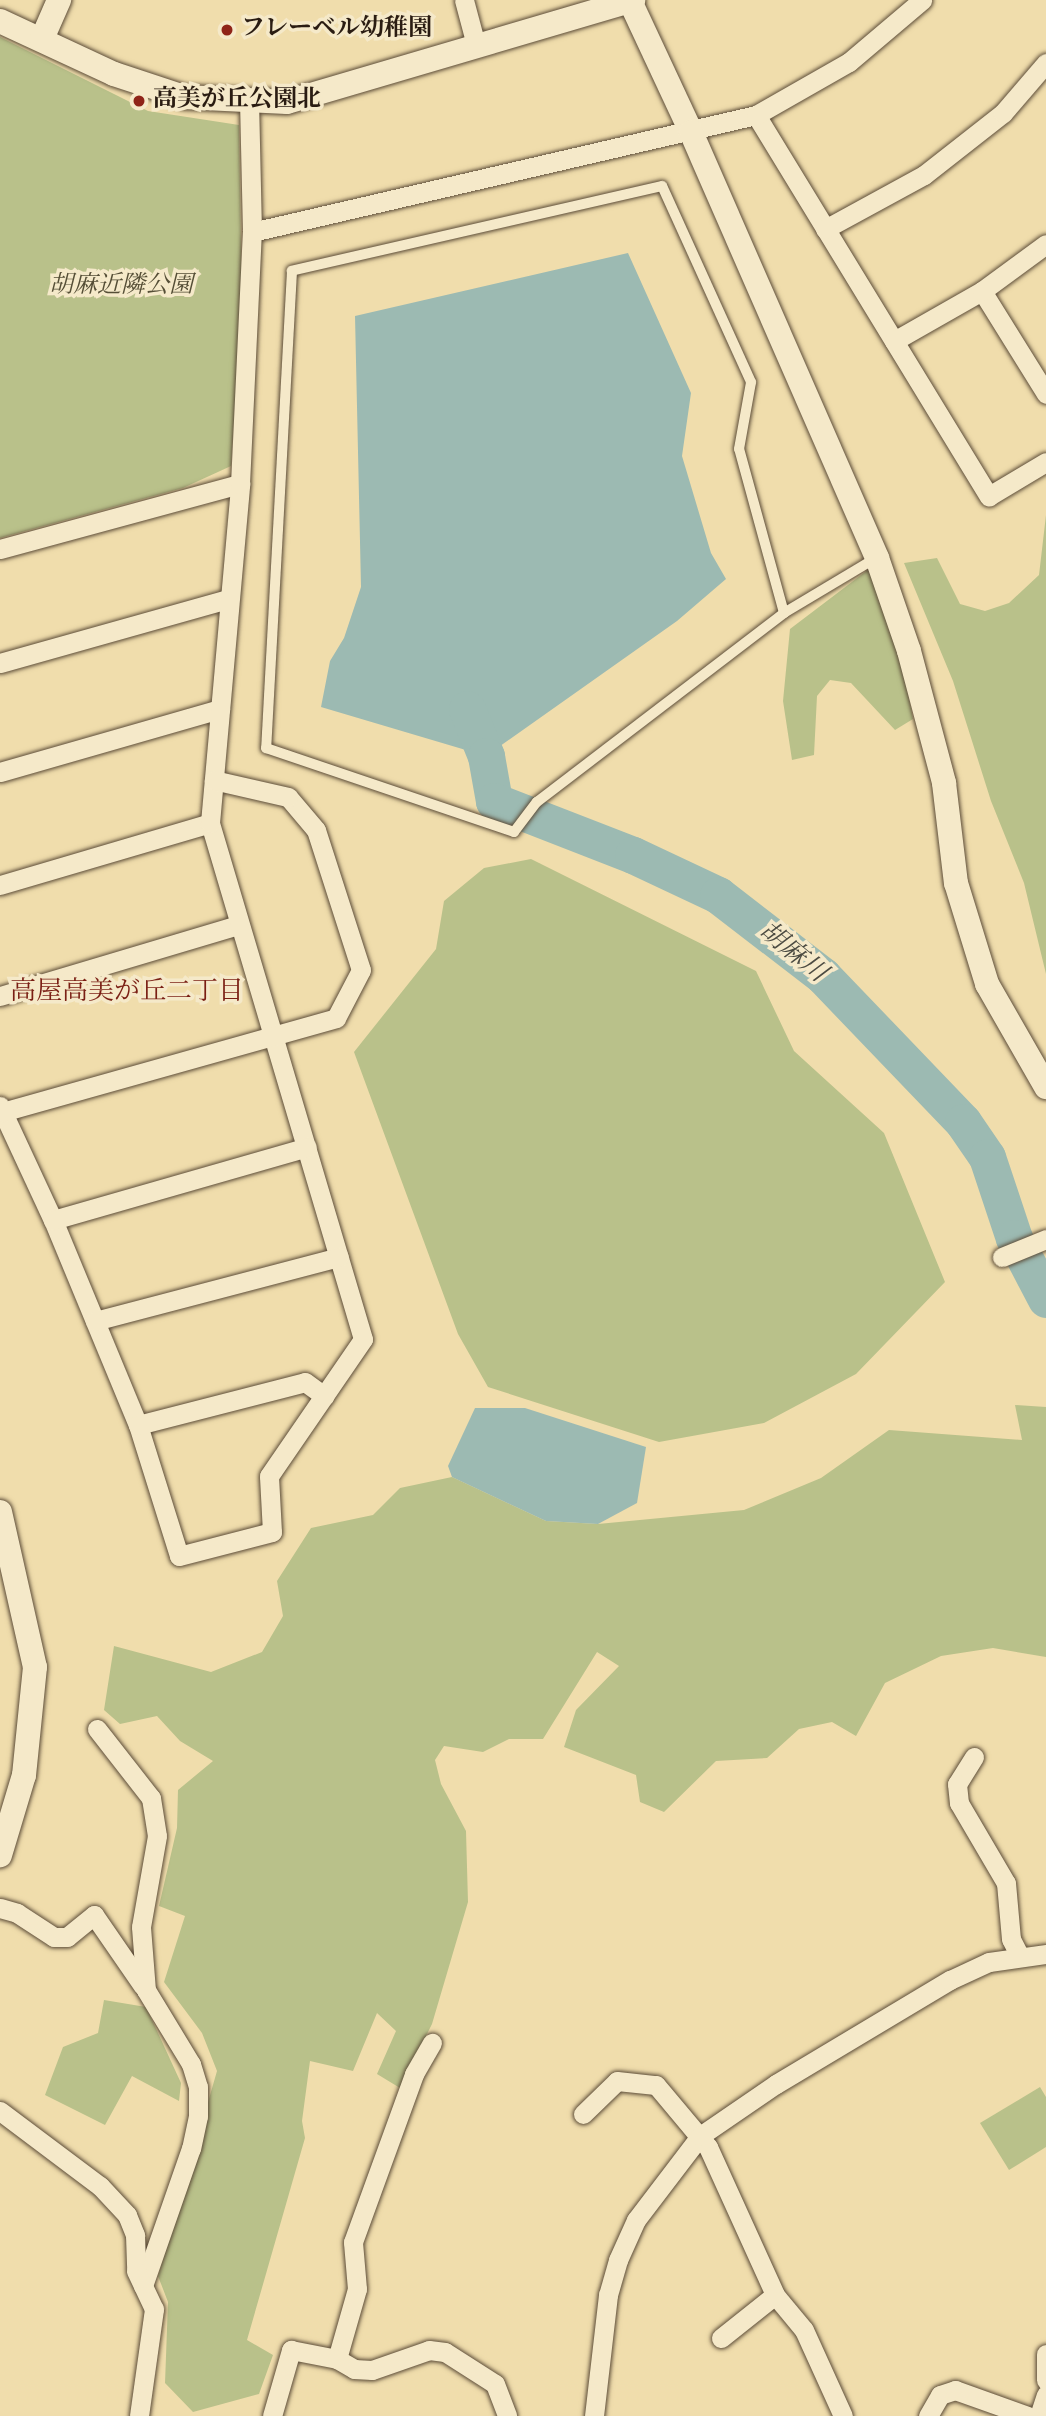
<!DOCTYPE html>
<meta charset="utf-8">
<style>
body{margin:0}
#map{position:relative;width:1046px;height:2416px;overflow:hidden;background:#f0ddac;font-family:"Sorts Mill Goudy","Noto Serif JP",serif}
div>[style]{position:absolute}
.green>*{inset:0;background:#b9c18a}
.water>*{inset:0;background:#9cbab2}
.river>*{height:37px;margin:-18.5px;padding:0 18.5px;transform-origin:18.5px;border-radius:18.5px;background:#9cbab2}
.roads{filter:drop-shadow(0 0 2px #5c4c38) drop-shadow(0 0 2px #5c4c38)}
.service>*{height:10px;margin:-5px;padding:0 5px;transform-origin:5px;border-radius:5px;background:#f5e9c9}
.minor>*{height:19px;margin:-9.5px;padding:0 9.5px;transform-origin:9.5px;border-radius:9.5px;background:#f5e9c9}
.tertiary>*{height:24px;margin:-12px;padding:0 12px;transform-origin:12px;border-radius:12px;background:#f5e9c9}
.dots>*{width:19px;height:19px;translate:-50% -50%;box-sizing:border-box;border:4px solid #f5e9c9;border-radius:50%}
span{translate:-50% -50%;white-space:nowrap;text-align:center;line-height:1.15;-webkit-text-stroke:7px #f5e9c9;paint-order:stroke}
.poi-label{font-size:24px;color:#2a1c12;font-weight:700}
.left{translate:0 -50%;text-align:left}
.park-label{font-size:24px;color:#554e36;font-style:italic}
.water-label{font-size:26px;color:#4c4b42;font-style:italic}
.neighbourhood-label{font-size:26px;color:#7a1f14}
</style>
<div id="map">
<div class="green">
<div style="clip-path:polygon(0 37px,148px 111px,239px 125px,242px 308px,231px 466px,183px 488px,0 538px)"></div>
<div style="clip-path:polygon(1046px 515px,1046px 974px,1024px 883px,991px 801px,953px 681px,904px 563px,937px 558px,960px 604px,985px 611px,1009px 603px,1039px 575px)"></div>
<div style="clip-path:polygon(869px 569px,899px 644px,913px 719px,895px 730px,851px 683px,830px 680px,817px 696px,814px 755px,792px 760px,783px 701px,790px 629px)"></div>
<div style="clip-path:polygon(531px 859px,756px 971px,794px 1051px,884px 1133px,945px 1282px,856px 1374px,764px 1423px,659px 1442px,488px 1387px,458px 1334px,354px 1052px,436px 949px,444px 901px,484px 868px)"></div>
<div style="clip-path:polygon(1015px 1405px,1046px 1407px,1046px 1657px,993px 1648px,941px 1656px,885px 1683px,856px 1736px,832px 1722px,799px 1729px,767px 1758px,716px 1761px,664px 1812px,640px 1802px,636px 1775px,564px 1747px,576px 1710px,619px 1666px,597px 1652px,543px 1739px,509px 1739px,483px 1752px,444px 1746px,435px 1760px,441px 1784px,466px 1831px,468px 1902px,432px 2024px,400px 2088px,377px 2074px,396px 2031px,377px 2013px,353px 2071px,310px 2061px,302px 2121px,305px 2138px,247px 2340px,273px 2355px,259px 2394px,193px 2412px,165px 2383px,168px 2302px,158px 2276px,217px 2071px,202px 2033px,164px 1982px,185px 1916px,159px 1906px,177px 1828px,178px 1790px,213px 1761px,180px 1741px,157px 1716px,120px 1724px,104px 1710px,114px 1646px,211px 1672px,262px 1652px,283px 1616px,277px 1581px,311px 1528px,373px 1515px,400px 1488px,452px 1477px,546px 1521px,598px 1524px,744px 1510px,821px 1478px,889px 1430px,1022px 1440px)"></div>
<div style="clip-path:polygon(104px 2000px,146px 2007px,181px 2083px,179px 2101px,132px 2076px,105px 2125px,45px 2095px,63px 2047px,98px 2033px)"></div>
<div style="clip-path:polygon(1040px 2087px,1046px 2097px,1046px 2147px,1009px 2170px,980px 2123px)"></div>
</div>
<div class="water">
<div style="clip-path:polygon(628px 253px,691px 393px,682px 456px,711px 553px,726px 579px,677px 621px,486px 756px,321px 707px,330px 661px,344px 638px,361px 587px,355px 316px)"></div>
<div style="clip-path:polygon(475px 1408px,525px 1408px,646px 1447px,637px 1503px,598px 1524px,546px 1521px,452px 1477px,448px 1466px)"></div>
</div>
<div class="river">
<div style="left:467px;top:709px;width:51px;rotate:68deg"></div>
<div style="left:486px;top:756px;width:46px;rotate:79.9deg"></div>
<div style="left:494px;top:801px;width:149px;rotate:21.2deg"></div>
<div style="left:633px;top:855px;width:94px;rotate:25.2deg"></div>
<div style="left:718px;top:895px;width:133px;rotate:37.6deg"></div>
<div style="left:823px;top:976px;width:202px;rotate:46.2deg"></div>
<div style="left:963px;top:1122px;width:42px;rotate:55.6deg"></div>
<div style="left:987px;top:1157px;width:85px;rotate:71.6deg"></div>
<div style="left:1014px;top:1238px;width:69px;rotate:62.3deg"></div>
</div>
<div class="roads">
<div class="service">
<div style="left:784px;top:613px;width:170px;rotate:-105.3deg"></div>
<div style="left:739px;top:449px;width:68px;rotate:-79.8deg"></div>
<div style="left:751px;top:382px;width:215px;rotate:-114.4deg"></div>
<div style="left:662px;top:186px;width:380px;rotate:167.1deg"></div>
<div style="left:292px;top:271px;width:478px;rotate:93.1deg"></div>
<div style="left:266px;top:748px;width:262px;rotate:18.7deg"></div>
<div style="left:514px;top:832px;width:38px;rotate:-53deg"></div>
<div style="left:537px;top:802px;width:311px;rotate:-37.4deg"></div>
<div style="left:784px;top:613px;width:107px;rotate:-30.9deg"></div>
</div>
<div class="minor">
<div style="left:464px;top:0;width:47px;rotate:75.1deg"></div>
<div style="left:756px;top:115px;width:447px;rotate:58.6deg"></div>
<div style="left:989px;top:496px;width:66px;rotate:-30.8deg"></div>
<div style="left:825px;top:229px;width:113px;rotate:-28.6deg"></div>
<div style="left:924px;top:175px;width:100px;rotate:-38.1deg"></div>
<div style="left:1003px;top:113px;width:66px;rotate:-49.3deg"></div>
<div style="left:252px;top:232px;width:517px;rotate:-13.07deg"></div>
<div style="left:756px;top:115px;width:107px;rotate:-29.7deg"></div>
<div style="left:849px;top:62px;width:96px;rotate:-40.3deg"></div>
<div style="left:982px;top:291px;width:121px;rotate:58.1deg"></div>
<div style="left:894px;top:341px;width:101px;rotate:-29.6deg"></div>
<div style="left:982px;top:291px;width:79px;rotate:-36.3deg"></div>
<div style="left:0;top:549px;width:249px;rotate:-15.2deg"></div>
<div style="left:0;top:663px;width:237px;rotate:-15.7deg"></div>
<div style="left:0;top:772px;width:229px;rotate:-16deg"></div>
<div style="left:0;top:885px;width:219px;rotate:-16.4deg"></div>
<div style="left:0;top:996px;width:248px;rotate:-16.6deg"></div>
<div style="left:0;top:1106px;width:126px;rotate:65.1deg"></div>
<div style="left:53px;top:1220px;width:222px;rotate:67.5deg"></div>
<div style="left:138px;top:1425px;width:137px;rotate:72.6deg"></div>
<div style="left:179px;top:1556px;width:96px;rotate:-14.5deg"></div>
<div style="left:272px;top:1532px;width:56px;rotate:-93.1deg"></div>
<div style="left:269px;top:1476px;width:166px;rotate:-55.5deg"></div>
<div style="left:363px;top:1339px;width:538px;rotate:-106.52deg"></div>
<div style="left:210px;top:823px;width:340px;rotate:-84.9deg"></div>
<div style="left:240px;top:484px;width:252px;rotate:-87.3deg"></div>
<div style="left:252px;top:232px;width:129px;rotate:-91.3deg"></div>
<div style="left:2px;top:1112px;width:347px;rotate:-15.7deg"></div>
<div style="left:336px;top:1018px;width:54px;rotate:-62.5deg"></div>
<div style="left:361px;top:970px;width:147px;rotate:-107.8deg"></div>
<div style="left:316px;top:830px;width:43px;rotate:-130.3deg"></div>
<div style="left:288px;top:797px;width:76px;rotate:-167.1deg"></div>
<div style="left:53px;top:1220px;width:264px;rotate:-16deg"></div>
<div style="left:1002px;top:1257px;width:48px;rotate:-22.2deg"></div>
<div style="left:95px;top:1321px;width:252px;rotate:-14.7deg"></div>
<div style="left:138px;top:1425px;width:172px;rotate:-14.4deg"></div>
<div style="left:305px;top:1382px;width:24px;rotate:36deg"></div>
<div style="left:97px;top:1729px;width:88px;rotate:52deg"></div>
<div style="left:151px;top:1798px;width:38px;rotate:81deg"></div>
<div style="left:157px;top:1836px;width:92px;rotate:100deg"></div>
<div style="left:141px;top:1927px;width:63px;rotate:85.5deg"></div>
<div style="left:146px;top:1990px;width:87px;rotate:58.7deg"></div>
<div style="left:191px;top:2064px;width:24px;rotate:73deg"></div>
<div style="left:198px;top:2087px;width:29px;rotate:90deg"></div>
<div style="left:198px;top:2116px;width:33px;rotate:102deg"></div>
<div style="left:191px;top:2148px;width:146px;rotate:109.2deg"></div>
<div style="left:974px;top:1757px;width:32px;rotate:122deg"></div>
<div style="left:957px;top:1784px;width:19px;rotate:84deg"></div>
<div style="left:959px;top:1803px;width:93px;rotate:59.6deg"></div>
<div style="left:1006px;top:1883px;width:56px;rotate:84.9deg"></div>
<div style="left:1011px;top:1939px;width:18px;rotate:63deg"></div>
<div style="left:0;top:1908px;width:18px;rotate:16deg"></div>
<div style="left:17px;top:1913px;width:44px;rotate:33deg"></div>
<div style="left:54px;top:1937px;width:13px"></div>
<div style="left:67px;top:1937px;width:35px;rotate:-39deg"></div>
<div style="left:94px;top:1915px;width:86px;rotate:55.4deg"></div>
<div style="left:0;top:2111px;width:125px;rotate:36.9deg"></div>
<div style="left:100px;top:2186px;width:40px;rotate:47deg"></div>
<div style="left:127px;top:2215px;width:22px;rotate:68deg"></div>
<div style="left:135px;top:2235px;width:36px;rotate:88deg"></div>
<div style="left:136px;top:2271px;width:42px;rotate:64.7deg"></div>
<div style="left:154px;top:2309px;width:108px;rotate:98deg"></div>
<div style="left:583px;top:2114px;width:47px;rotate:-44.1deg"></div>
<div style="left:617px;top:2081px;width:39px;rotate:6deg"></div>
<div style="left:656px;top:2085px;width:81px;rotate:50deg"></div>
<div style="left:708px;top:2147px;width:162px;rotate:65.6deg"></div>
<div style="left:775px;top:2295px;width:45px;rotate:50.4deg"></div>
<div style="left:804px;top:2330px;width:94px;rotate:65.6deg"></div>
<div style="left:721px;top:2338px;width:69px;rotate:-38.5deg"></div>
<div style="left:1046px;top:2354px;width:26px;rotate:90deg"></div>
<div style="left:337px;top:2359px;width:73px;rotate:-74.1deg"></div>
<div style="left:357px;top:2289px;width:47px;rotate:-94.9deg"></div>
<div style="left:353px;top:2242px;width:179px;rotate:-70deg"></div>
<div style="left:414px;top:2074px;width:36px;rotate:-60deg"></div>
<div style="left:272px;top:2416px;width:69px;rotate:-73.9deg"></div>
<div style="left:291px;top:2350px;width:47px;rotate:11.1deg"></div>
<div style="left:337px;top:2359px;width:20px;rotate:30deg"></div>
<div style="left:354px;top:2369px;width:18px;rotate:3deg"></div>
<div style="left:372px;top:2370px;width:60px;rotate:-19.3deg"></div>
<div style="left:429px;top:2350px;width:16px;rotate:7deg"></div>
<div style="left:445px;top:2352px;width:59px;rotate:32.6deg"></div>
<div style="left:495px;top:2384px;width:34px;rotate:69deg"></div>
<div style="left:594px;top:2416px;width:122px;rotate:-83.4deg"></div>
<div style="left:608px;top:2295px;width:36px;rotate:-74deg"></div>
<div style="left:618px;top:2260px;width:44px;rotate:-65.8deg"></div>
<div style="left:636px;top:2220px;width:106px;rotate:-52.7deg"></div>
<div style="left:700px;top:2136px;width:92px;rotate:-34.4deg"></div>
<div style="left:776px;top:2084px;width:203px;rotate:-30.9deg"></div>
<div style="left:950px;top:1980px;width:43px;rotate:-24.8deg"></div>
<div style="left:989px;top:1962px;width:58px;rotate:-8deg"></div>
<div style="left:928px;top:2416px;width:24px;rotate:-60deg"></div>
<div style="left:940px;top:2395px;width:16px;rotate:-18deg"></div>
<div style="left:955px;top:2390px;width:77px;rotate:19.6deg"></div>
<div style="left:1039px;top:2416px;width:22px;rotate:-72deg"></div>
</div>
<div class="tertiary">
<div style="left:630px;top:1px;width:145px;rotate:65deg"></div>
<div style="left:691px;top:132px;width:465px;rotate:66.4deg"></div>
<div style="left:877px;top:558px;width:98px;rotate:71deg"></div>
<div style="left:909px;top:651px;width:137px;rotate:75.1deg"></div>
<div style="left:944px;top:783px;width:101px;rotate:83.2deg"></div>
<div style="left:956px;top:883px;width:106px;rotate:72.9deg"></div>
<div style="left:987px;top:984px;width:119px;rotate:60.2deg"></div>
<div style="left:0;top:21px;width:126px;rotate:24.9deg"></div>
<div style="left:114px;top:74px;width:74px;rotate:18.2deg"></div>
<div style="left:184px;top:97px;width:103px;rotate:2.8deg"></div>
<div style="left:287px;top:102px;width:361px;rotate:-16.4deg"></div>
<div style="left:42px;top:39px;width:43px;rotate:-66.4deg"></div>
<div style="left:0;top:1512px;width:159px;rotate:77.3deg"></div>
<div style="left:35px;top:1667px;width:109px;rotate:95.8deg"></div>
<div style="left:24px;top:1775px;width:84px;rotate:106.7deg"></div>
</div>
</div>
<div class="dots">
<div style="left:227px;top:30px;background:#8f2418"></div>
<div style="left:139px;top:101px;background:#8f2418"></div>
</div>
<div class="poi-label">
<span class="left" style="left:241px;top:30px">フレーベル幼稚園</span>
<span class="left" style="left:153px;top:101px">高美が丘公園北</span>
</div>
<div class="park-label">
<span style="left:121px;top:287px">胡麻近隣公園</span>
</div>
<div class="water-label">
<span style="left:792px;top:953px;rotate:39deg">胡麻川</span>
</div>
<div class="neighbourhood-label">
<span style="left:127px;top:993px">高屋高美が丘二丁目</span>
</div>
</div>
